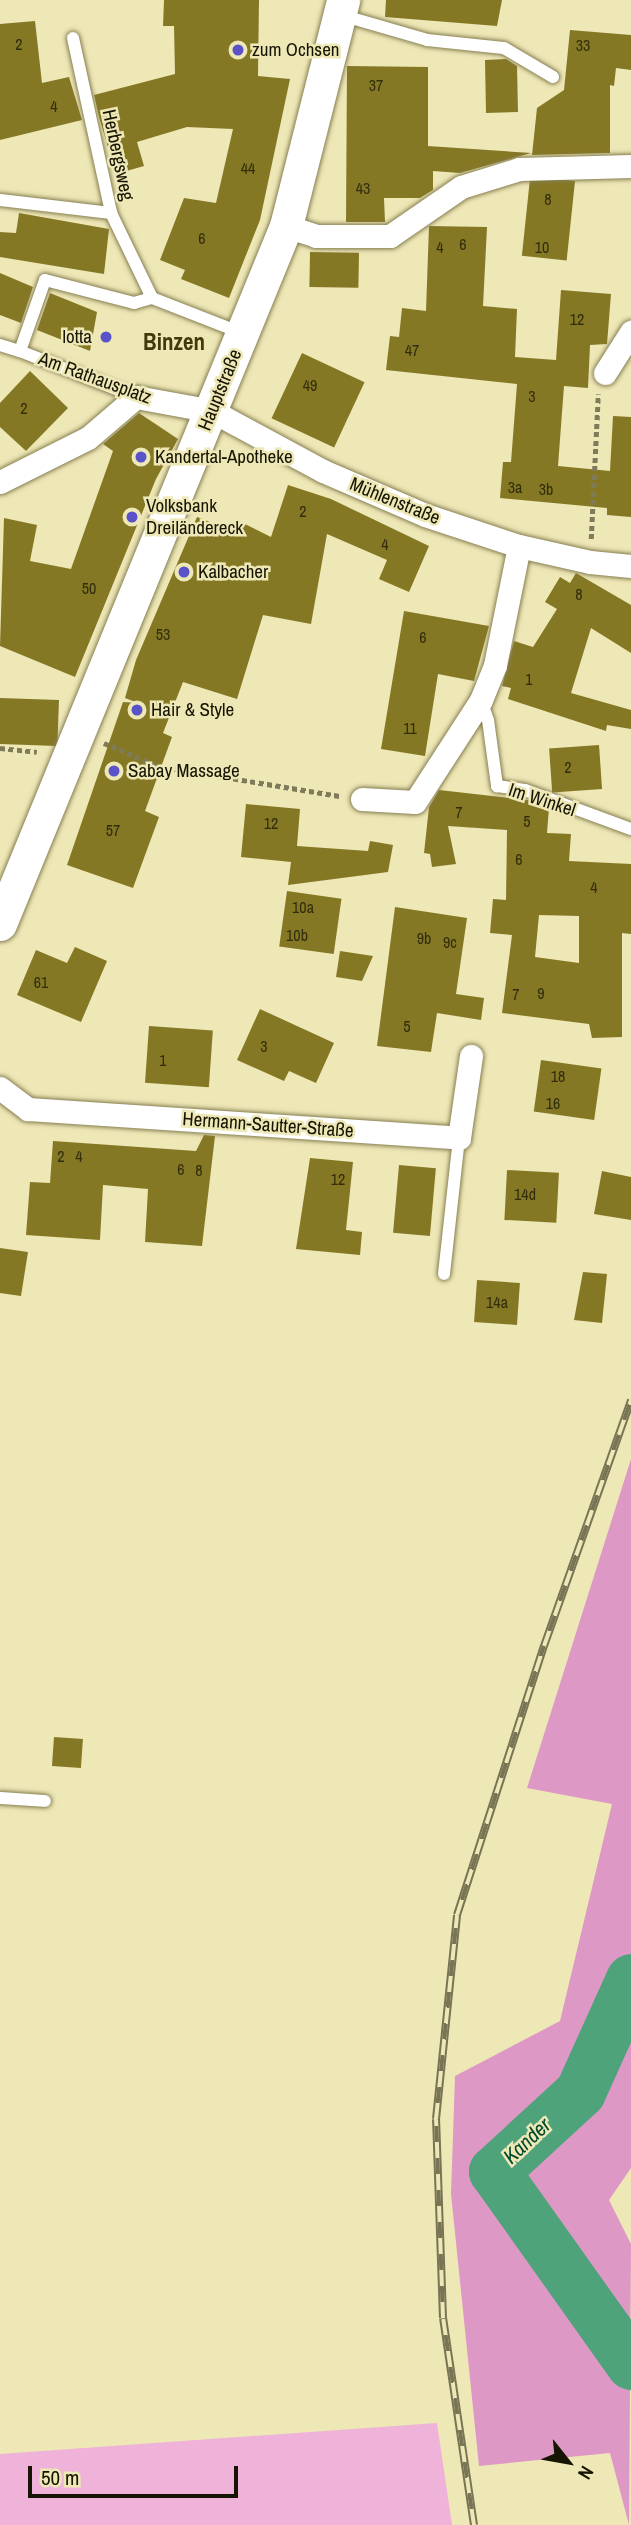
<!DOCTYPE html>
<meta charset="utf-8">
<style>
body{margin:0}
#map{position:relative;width:631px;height:2525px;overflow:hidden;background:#eee7b6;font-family:"Archivo Narrow",sans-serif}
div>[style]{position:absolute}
.green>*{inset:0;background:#efb2d9}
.forest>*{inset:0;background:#de98c6}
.river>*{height:51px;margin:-25.5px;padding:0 25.5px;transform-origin:25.5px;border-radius:25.5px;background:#4fa37b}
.building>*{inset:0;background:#857825;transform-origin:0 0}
.path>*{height:4.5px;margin-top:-2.25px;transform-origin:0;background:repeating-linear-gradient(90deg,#7f7b5a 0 5px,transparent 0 8.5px)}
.roads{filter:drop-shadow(0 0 2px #867f51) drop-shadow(0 0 2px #867f51)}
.lane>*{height:12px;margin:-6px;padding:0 6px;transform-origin:6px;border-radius:6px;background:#fff}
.street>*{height:23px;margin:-11.5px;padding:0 11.5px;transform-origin:11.5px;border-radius:11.5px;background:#fff}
.secondary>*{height:33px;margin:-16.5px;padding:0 16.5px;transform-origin:16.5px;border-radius:16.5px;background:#fff}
.rail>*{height:8px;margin-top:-4px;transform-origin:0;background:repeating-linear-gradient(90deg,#eee7b6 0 16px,#787454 0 32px);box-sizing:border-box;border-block:2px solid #787454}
.dots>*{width:19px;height:19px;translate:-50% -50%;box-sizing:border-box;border:4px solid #eee7b6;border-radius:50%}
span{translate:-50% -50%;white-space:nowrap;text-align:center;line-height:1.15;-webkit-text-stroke:5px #eee7b6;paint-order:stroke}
.number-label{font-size:16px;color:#322d0c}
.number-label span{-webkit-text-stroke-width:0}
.poi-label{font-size:19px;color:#161403}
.left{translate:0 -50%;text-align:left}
.right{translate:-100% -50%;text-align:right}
.street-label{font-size:19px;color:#161403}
.water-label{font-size:21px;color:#01492e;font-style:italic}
.quarter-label{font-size:23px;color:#413a0b;font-weight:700}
.north{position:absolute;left:533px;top:2427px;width:70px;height:70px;-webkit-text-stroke:5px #eee7b6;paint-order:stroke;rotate:121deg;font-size:19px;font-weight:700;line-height:28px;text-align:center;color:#161403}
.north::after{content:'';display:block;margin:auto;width:24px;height:32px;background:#161403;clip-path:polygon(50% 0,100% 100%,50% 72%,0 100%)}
.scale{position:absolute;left:28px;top:2466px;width:210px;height:32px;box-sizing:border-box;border:4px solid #161403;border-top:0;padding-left:9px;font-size:21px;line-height:24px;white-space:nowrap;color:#161403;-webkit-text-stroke:5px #eee7b6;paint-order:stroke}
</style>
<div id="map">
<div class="green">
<div style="clip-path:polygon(437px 2423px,452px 2525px,0 2525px,0 2454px)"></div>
</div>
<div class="forest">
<div style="clip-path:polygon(631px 1459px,631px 2168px,609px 2200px,631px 2244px,629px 2525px,610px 2453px,479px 2466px,451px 2194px,455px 2076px,560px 2021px,612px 1804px,527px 1788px)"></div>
</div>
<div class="river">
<div style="left:631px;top:1979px;width:124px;rotate:114.3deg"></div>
<div style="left:580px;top:2092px;width:117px;rotate:137.4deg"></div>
<div style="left:494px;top:2171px;width:237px;rotate:54.6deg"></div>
</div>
<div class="building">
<div style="clip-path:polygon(164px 0,259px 0,258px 76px,290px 79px,260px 220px,229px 298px,181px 279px,185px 270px,160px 260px,184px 198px,216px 203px,233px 129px,187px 127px,137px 142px,144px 166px,116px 174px,99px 117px,94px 95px,175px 74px,174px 26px,163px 26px)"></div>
<div style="clip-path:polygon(386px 0,502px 0,497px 26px,385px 17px)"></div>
<div style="clip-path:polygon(35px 21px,42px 83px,69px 77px,82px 120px,0 140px,0 24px)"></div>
<div style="clip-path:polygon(570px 30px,631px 35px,631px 70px,616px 68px,614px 86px,610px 85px,610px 153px,532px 155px,537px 108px,564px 90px)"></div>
<div style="clip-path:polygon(506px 59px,517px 66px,518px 112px,486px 113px,485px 60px)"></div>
<div style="clip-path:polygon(347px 66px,428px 67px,428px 146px,531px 153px,460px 173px,433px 171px,433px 190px,420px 198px,384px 198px,385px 222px,346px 222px)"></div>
<div style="left:575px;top:181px;width:80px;height:45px;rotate:96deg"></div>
<div style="clip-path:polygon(19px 213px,109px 229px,104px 274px,0 257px,0 232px,16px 233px)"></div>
<div style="clip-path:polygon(429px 226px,487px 227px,483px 306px,517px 309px,515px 357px,556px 360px,561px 290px,611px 294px,607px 344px,590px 345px,588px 388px,564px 386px,558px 466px,610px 471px,613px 416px,631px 417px,631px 517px,607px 515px,607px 508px,500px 498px,503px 462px,511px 462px,517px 384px,386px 370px,390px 336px,399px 337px,402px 308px,426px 311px)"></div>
<div style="left:310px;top:252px;width:49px;height:35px;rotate:1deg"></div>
<div style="clip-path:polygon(0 273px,33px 287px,21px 323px,0 315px)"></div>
<div style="clip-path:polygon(50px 293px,97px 312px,90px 351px,37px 330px)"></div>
<div style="left:302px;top:353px;width:69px;height:72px;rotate:25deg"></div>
<div style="clip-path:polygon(30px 371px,68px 408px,26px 451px,0 427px,0 403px)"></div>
<div style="clip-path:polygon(139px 413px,178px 439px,156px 479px,75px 677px,0 646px,4px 518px,37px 525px,30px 561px,71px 569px,113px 451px,103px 444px)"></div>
<div style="clip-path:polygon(288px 485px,331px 499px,429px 546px,409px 592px,379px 579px,387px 560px,327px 534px,311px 624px,263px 615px,237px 699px,183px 682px,163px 733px,172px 737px,145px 811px,159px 817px,133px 888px,67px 865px,123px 702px,138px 703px,125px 698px,136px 660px,197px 517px,234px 531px,239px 521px,271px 537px)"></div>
<div style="clip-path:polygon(576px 573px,631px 605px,631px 653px,591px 628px,571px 693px,631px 710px,631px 729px,607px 725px,606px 731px,508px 699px,511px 688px,502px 686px,514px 641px,533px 647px,557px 609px,545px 602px,560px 577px,570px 583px)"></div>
<div style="clip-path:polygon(404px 611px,489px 626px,474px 681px,438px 674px,425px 756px,381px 749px)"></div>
<div style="left:0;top:698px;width:59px;height:46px;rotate:2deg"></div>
<div style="left:599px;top:745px;width:44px;height:50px;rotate:86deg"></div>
<div style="clip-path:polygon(evenodd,439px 790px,528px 800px,549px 808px,547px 833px,571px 834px,569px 861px,631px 864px,631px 934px,622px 933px,622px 1037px,592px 1038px,589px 1024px,502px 1013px,512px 935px,490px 933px,493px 899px,506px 900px,507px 830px,448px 826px,456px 864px,432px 867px,430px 854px,424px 853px,429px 807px,439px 790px,539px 915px,579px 916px,579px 963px,535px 957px,539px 915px)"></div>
<div style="clip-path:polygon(246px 804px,300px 809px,297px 846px,368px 851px,370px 841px,393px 845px,388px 872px,288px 885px,291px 862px,241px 857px)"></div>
<div style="left:287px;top:891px;width:55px;height:56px;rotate:8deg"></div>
<div style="clip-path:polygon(395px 907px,467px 918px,456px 994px,484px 998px,481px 1020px,437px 1013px,431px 1052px,377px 1046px)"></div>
<div style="clip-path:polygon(75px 947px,107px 961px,81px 1022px,17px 995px,36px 950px,67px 963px)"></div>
<div style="clip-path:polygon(340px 951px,373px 956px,362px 981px,336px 977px)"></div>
<div style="clip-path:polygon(260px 1009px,334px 1043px,316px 1083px,289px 1071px,284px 1081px,237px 1060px)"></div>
<div style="left:149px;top:1026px;width:64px;height:57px;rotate:4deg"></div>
<div style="left:541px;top:1060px;width:61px;height:52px;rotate:8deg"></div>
<div style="clip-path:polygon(204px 1135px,215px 1136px,202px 1246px,145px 1242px,148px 1189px,103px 1185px,100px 1240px,26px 1235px,30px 1182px,50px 1183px,53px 1141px,196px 1151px)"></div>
<div style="clip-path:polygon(310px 1158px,353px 1162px,346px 1230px,362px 1232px,360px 1255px,296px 1249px)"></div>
<div style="left:399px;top:1165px;width:37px;height:68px;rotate:5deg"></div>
<div style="left:507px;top:1170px;width:52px;height:50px;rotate:3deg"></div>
<div style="clip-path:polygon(602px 1171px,631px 1177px,631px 1220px,594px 1214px)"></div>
<div style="clip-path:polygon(0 1248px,28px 1252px,21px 1296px,0 1293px)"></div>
<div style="clip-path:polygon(583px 1272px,607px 1274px,602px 1323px,574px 1320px)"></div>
<div style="left:477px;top:1280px;width:43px;height:42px;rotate:4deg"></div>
<div style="left:54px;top:1737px;width:29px;height:29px;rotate:4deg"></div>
</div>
<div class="path">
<div style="left:591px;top:539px;width:145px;rotate:-87.2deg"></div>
<div style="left:104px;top:743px;width:59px;rotate:23.1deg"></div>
<div style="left:158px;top:766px;width:184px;rotate:9.4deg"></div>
<div style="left:0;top:748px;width:37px;rotate:6deg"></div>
</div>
<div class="roads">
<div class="lane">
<div style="left:341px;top:15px;width:90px;rotate:16.2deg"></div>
<div style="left:427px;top:40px;width:77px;rotate:5.9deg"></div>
<div style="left:504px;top:48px;width:57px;rotate:30.6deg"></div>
<div style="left:73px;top:38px;width:179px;rotate:77.7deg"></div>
<div style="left:111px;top:213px;width:94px;rotate:64.2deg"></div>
<div style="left:152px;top:298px;width:97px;rotate:21.3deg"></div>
<div style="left:0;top:200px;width:112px;rotate:6.7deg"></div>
<div style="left:0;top:345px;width:21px;rotate:17deg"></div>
<div style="left:136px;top:397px;width:125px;rotate:-158.4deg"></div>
<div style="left:20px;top:351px;width:75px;rotate:-70.6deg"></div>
<div style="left:45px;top:280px;width:92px;rotate:14.5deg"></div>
<div style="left:134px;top:303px;width:19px;rotate:-16deg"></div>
<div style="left:481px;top:700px;width:21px;rotate:71deg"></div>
<div style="left:488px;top:720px;width:67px;rotate:82.2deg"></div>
<div style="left:497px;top:786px;width:28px;rotate:8deg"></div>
<div style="left:525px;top:790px;width:113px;rotate:20.2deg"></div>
<div style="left:444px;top:1274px;width:137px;rotate:-83.7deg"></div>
<div style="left:0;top:1798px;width:45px;rotate:3.8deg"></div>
</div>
<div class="street">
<div style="left:286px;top:226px;width:32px;rotate:18deg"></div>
<div style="left:316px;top:236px;width:74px"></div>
<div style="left:390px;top:236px;width:86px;rotate:-34.6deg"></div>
<div style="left:461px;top:187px;width:61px;rotate:-17.2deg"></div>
<div style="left:519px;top:169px;width:112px;rotate:-1.5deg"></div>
<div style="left:605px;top:373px;width:49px;rotate:-57.6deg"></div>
<div style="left:0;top:482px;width:98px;rotate:-26.6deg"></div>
<div style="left:88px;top:438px;width:63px;rotate:-40.5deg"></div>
<div style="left:136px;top:397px;width:77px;rotate:10.4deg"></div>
<div style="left:212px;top:411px;width:126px;rotate:28.4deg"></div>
<div style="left:323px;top:471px;width:111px;rotate:23.3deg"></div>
<div style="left:425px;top:515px;width:99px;rotate:18.3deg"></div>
<div style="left:519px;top:546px;width:73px;rotate:12.7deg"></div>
<div style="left:590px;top:562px;width:41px;rotate:5.6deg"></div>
<div style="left:362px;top:799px;width:53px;rotate:3.2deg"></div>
<div style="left:415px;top:802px;width:121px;rotate:-57.1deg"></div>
<div style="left:481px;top:700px;width:38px;rotate:-68deg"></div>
<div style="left:495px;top:665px;width:121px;rotate:-78.6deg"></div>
<div style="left:0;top:1088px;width:35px;rotate:37deg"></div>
<div style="left:28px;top:1109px;width:432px;rotate:3.8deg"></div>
<div style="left:459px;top:1138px;width:83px;rotate:-81.7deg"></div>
</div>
<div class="secondary">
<div style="left:0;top:924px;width:754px;rotate:-67.72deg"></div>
<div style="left:286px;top:226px;width:233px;rotate:-75.8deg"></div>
</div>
</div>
<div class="rail">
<div style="left:474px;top:2525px;width:209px;rotate:-98.5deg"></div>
<div style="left:443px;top:2318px;width:199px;rotate:-92deg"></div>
<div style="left:436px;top:2119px;width:205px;rotate:-84.1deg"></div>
<div style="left:457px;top:1915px;width:283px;rotate:-72.1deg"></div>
<div style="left:544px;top:1646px;width:261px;rotate:-70.5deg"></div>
</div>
<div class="dots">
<div style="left:238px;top:50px;background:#5952c9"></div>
<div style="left:106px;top:337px;background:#5952c9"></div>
<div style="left:141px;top:457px;background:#5952c9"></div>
<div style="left:132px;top:517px;background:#5952c9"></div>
<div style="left:184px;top:572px;background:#5952c9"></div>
<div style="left:137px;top:710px;background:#5952c9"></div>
<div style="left:114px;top:771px;background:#5952c9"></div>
</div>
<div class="number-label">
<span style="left:19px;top:44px">2</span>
<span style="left:583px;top:45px">33</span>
<span style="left:376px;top:85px">37</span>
<span style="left:54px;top:106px">4</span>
<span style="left:248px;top:168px">44</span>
<span style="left:363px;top:188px">43</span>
<span style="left:548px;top:199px">8</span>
<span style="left:202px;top:238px">6</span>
<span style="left:463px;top:244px">6</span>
<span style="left:440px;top:247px">4</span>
<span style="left:542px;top:247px">10</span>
<span style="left:577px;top:319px">12</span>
<span style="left:412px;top:350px">47</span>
<span style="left:310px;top:385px">49</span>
<span style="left:532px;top:396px">3</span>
<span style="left:24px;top:408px">2</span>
<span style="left:515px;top:487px">3a</span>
<span style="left:546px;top:489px">3b</span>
<span style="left:303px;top:511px">2</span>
<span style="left:385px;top:544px">4</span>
<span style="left:89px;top:588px">50</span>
<span style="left:579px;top:594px">8</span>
<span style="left:163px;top:634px">53</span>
<span style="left:423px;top:637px">6</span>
<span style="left:529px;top:679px">1</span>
<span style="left:410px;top:728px">11</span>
<span style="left:568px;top:767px">2</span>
<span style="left:459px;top:812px">7</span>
<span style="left:527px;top:821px">5</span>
<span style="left:271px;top:823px">12</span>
<span style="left:113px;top:830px">57</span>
<span style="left:519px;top:859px">6</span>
<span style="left:594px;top:887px">4</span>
<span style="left:303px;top:907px">10a</span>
<span style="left:297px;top:935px">10b</span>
<span style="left:424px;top:938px">9b</span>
<span style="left:450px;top:942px">9c</span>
<span style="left:41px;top:982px">61</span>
<span style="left:541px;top:993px">9</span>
<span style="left:516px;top:994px">7</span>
<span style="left:407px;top:1026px">5</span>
<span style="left:264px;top:1046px">3</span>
<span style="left:163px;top:1060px">1</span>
<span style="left:558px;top:1076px">18</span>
<span style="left:553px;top:1103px">16</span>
<span style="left:61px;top:1156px">2</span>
<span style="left:79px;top:1156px">4</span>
<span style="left:181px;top:1169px">6</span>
<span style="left:199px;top:1170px">8</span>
<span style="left:338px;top:1179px">12</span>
<span style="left:525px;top:1194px">14d</span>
<span style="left:497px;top:1302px">14a</span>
</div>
<div class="poi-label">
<span class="left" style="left:252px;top:50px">zum Ochsen</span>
<span class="right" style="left:92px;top:337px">lotta</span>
<span class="left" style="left:155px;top:457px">Kandertal-Apotheke</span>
<span class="left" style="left:146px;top:517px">Volksbank<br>Dreiländereck</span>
<span class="left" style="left:198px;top:572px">Kalbacher</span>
<span class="left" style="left:151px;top:710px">Hair &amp; Style</span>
<span class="left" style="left:128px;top:771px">Sabay Massage</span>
</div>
<div class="street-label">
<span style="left:118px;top:155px;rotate:78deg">Herbergsweg</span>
<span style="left:95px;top:378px;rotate:20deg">Am Rathausplatz</span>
<span style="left:220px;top:390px;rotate:-68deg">Hauptstraße</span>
<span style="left:395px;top:501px;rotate:22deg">Mühlenstraße</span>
<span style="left:542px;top:800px;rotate:18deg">Im Winkel</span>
<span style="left:268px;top:1125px;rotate:4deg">Hermann-Sautter-Straße</span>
</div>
<div class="water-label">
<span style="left:527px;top:2141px;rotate:-43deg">Kander</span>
</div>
<div class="quarter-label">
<span style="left:174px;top:342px">Binzen</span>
</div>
<div class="north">N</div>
<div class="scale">50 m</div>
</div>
